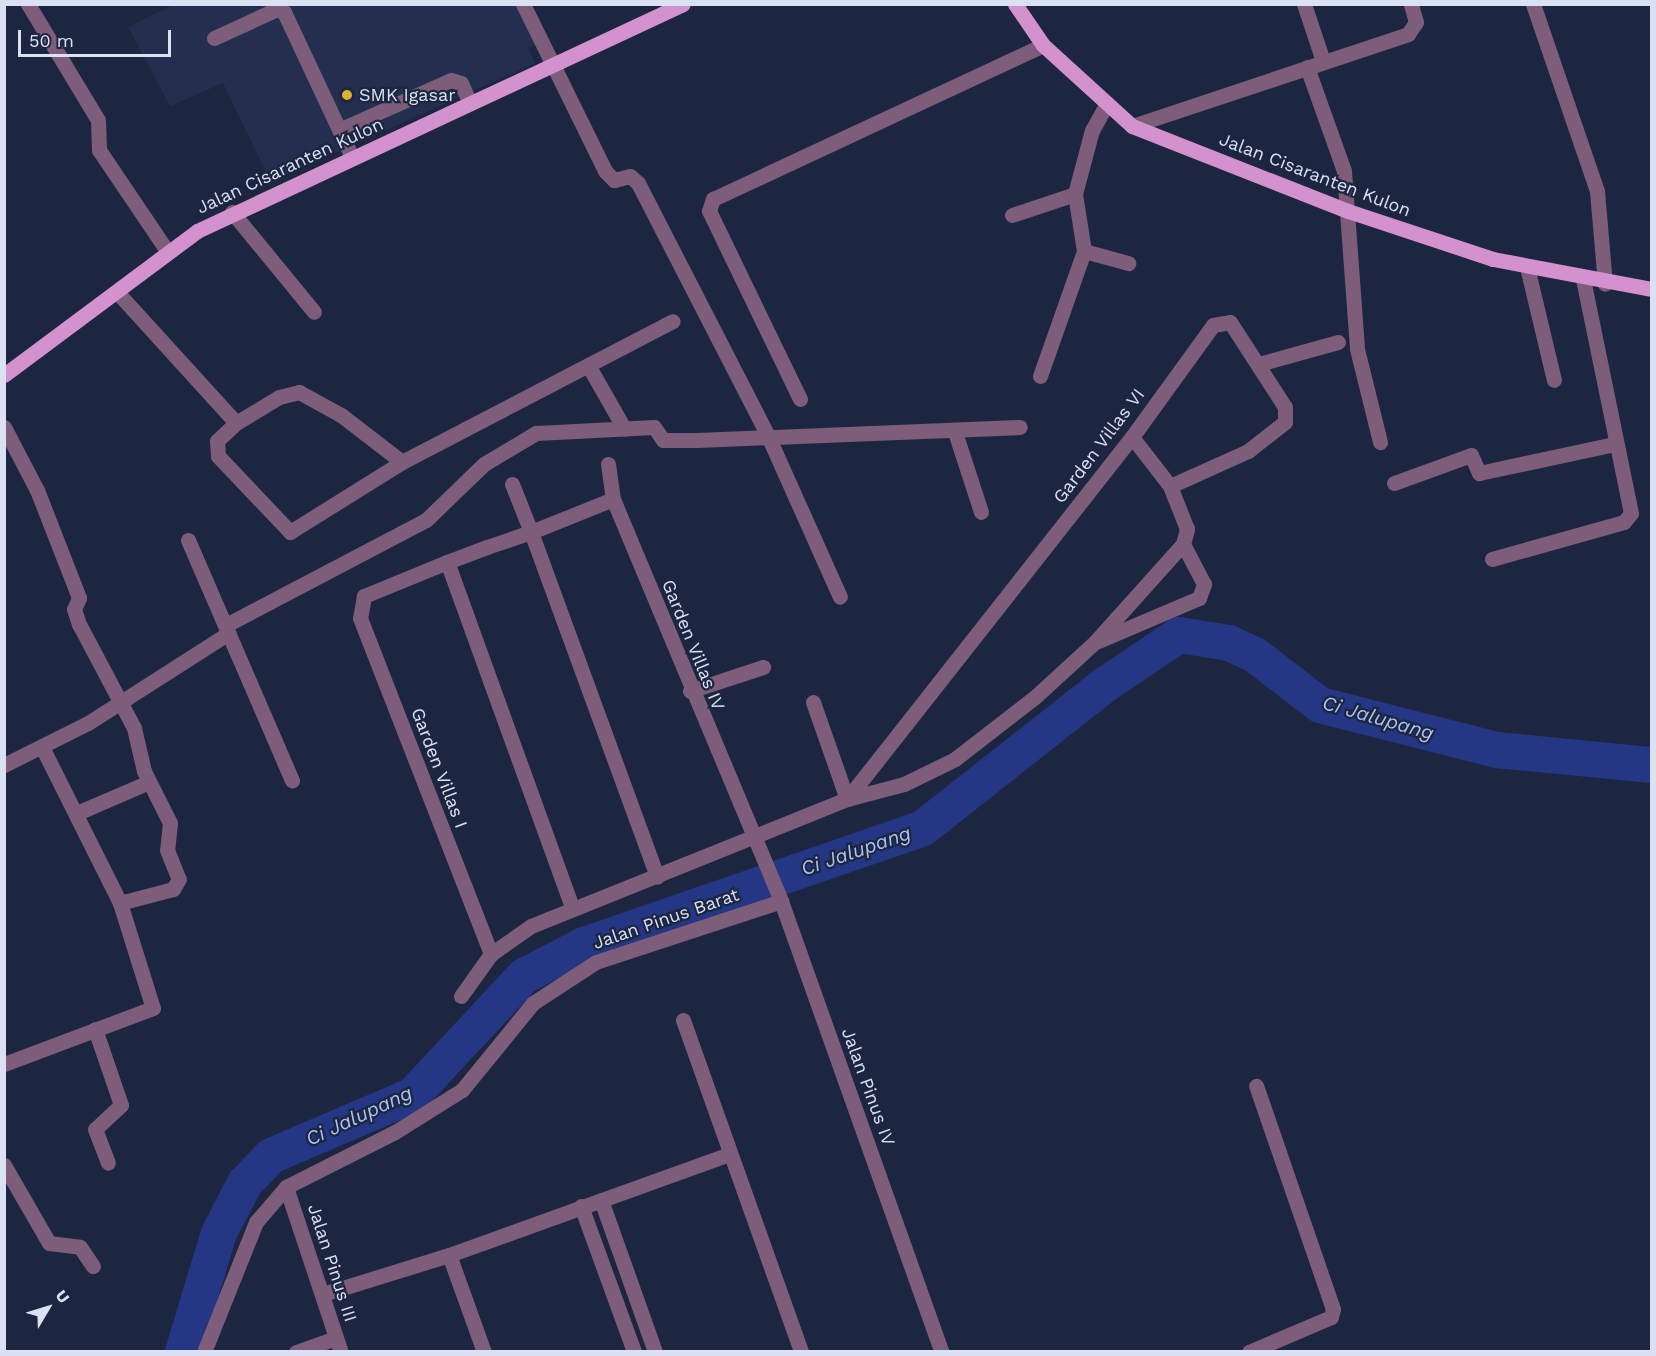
<!DOCTYPE html>
<style>
body{margin:0}
#map{position:relative;width:1656px;height:1356px;overflow:hidden;background:#1d2641;font-family:"Work Sans",sans-serif}
div>[style]{position:absolute}
.built>*{inset:0;background:#242f50}
.river>*{height:36px;margin:-18px;padding:0 18px;transform-origin:18px;border-radius:18px;background:#243684}
.minor>*{height:15px;margin:-7.5px;padding:0 7.5px;transform-origin:7.5px;border-radius:7.5px;background:#7d5d7a}
.major>*{height:15px;margin:-7.5px;padding:0 7.5px;transform-origin:7.5px;border-radius:7.5px;background:#d391ce}
.dots>*{width:16px;height:16px;translate:-50% -50%;box-sizing:border-box;border:3px solid #1d2641;border-radius:50%}
span{translate:-50% -50%;white-space:nowrap;text-align:center;line-height:1.15;-webkit-text-stroke:4.5px #1d2641;paint-order:stroke}
.poi-label{font-size:18px;color:#dae1f3}
.left{translate:0 -50%;text-align:left}
.street-label{font-size:18px;color:#dae1f3}
.water-label{font-size:20px;color:#b2c2ee;font-style:italic}
.frame{position:absolute;inset:0;border:6px solid #dae1f3;pointer-events:none}
.north{position:absolute;left:18px;top:1278px;width:60px;height:60px;-webkit-text-stroke:4px #1d2641;paint-order:stroke;rotate:52deg;font-size:16px;font-weight:700;line-height:24px;text-align:center;color:#dae1f3}
.north::after{content:'';display:block;margin:auto;width:21px;height:27px;background:#dae1f3;clip-path:polygon(50% 0,100% 100%,50% 72%,0 100%)}
.scale{position:absolute;left:18px;top:30px;width:153px;height:27px;box-sizing:border-box;border:3px solid #dae1f3;border-top:0;padding-left:8px;font-size:18px;line-height:21px;white-space:nowrap;color:#dae1f3;-webkit-text-stroke:4px #1d2641;paint-order:stroke}
</style>
<div id="map">
<div class="built">
<div style="clip-path:polygon(521px 4px,541px 42px,528px 48px,535px 63px,271px 182px,223px 83px,170px 106px,128px 27px,173px 5px)"></div>
</div>
<div class="river">
<div style="left:183px;top:1352px;width:124px;rotate:-73.2deg"></div>
<div style="left:219px;top:1233px;width:56px;rotate:-62.5deg"></div>
<div style="left:245px;top:1183px;width:37px;rotate:-46deg"></div>
<div style="left:271px;top:1156px;width:155px;rotate:-23.2deg"></div>
<div style="left:413px;top:1095px;width:163px;rotate:-47deg"></div>
<div style="left:524px;top:976px;width:68px;rotate:-27.3deg"></div>
<div style="left:584px;top:945px;width:359px;rotate:-19deg"></div>
<div style="left:923px;top:828px;width:233px;rotate:-38.2deg"></div>
<div style="left:1106px;top:684px;width:88px;rotate:-33.9deg"></div>
<div style="left:1179px;top:635px;width:51px;rotate:9.1deg"></div>
<div style="left:1229px;top:643px;width:29px;rotate:25deg"></div>
<div style="left:1255px;top:655px;width:82px;rotate:37.6deg"></div>
<div style="left:1320px;top:705px;width:182px;rotate:14.3deg"></div>
<div style="left:1496px;top:750px;width:157px;rotate:5.5deg"></div>
</div>
<div class="minor">
<div style="left:28px;top:4px;width:135px;rotate:58.9deg"></div>
<div style="left:98px;top:120px;width:30px;rotate:88deg"></div>
<div style="left:99px;top:150px;width:122px;rotate:56deg"></div>
<div style="left:523px;top:4px;width:186px;rotate:63.8deg"></div>
<div style="left:605px;top:171px;width:13px;rotate:45deg"></div>
<div style="left:614px;top:180px;width:16px;rotate:-14deg"></div>
<div style="left:630px;top:176px;width:11px;rotate:41deg"></div>
<div style="left:638px;top:183px;width:284px;rotate:62.8deg"></div>
<div style="left:768px;top:436px;width:176px;rotate:65.9deg"></div>
<div style="left:1304px;top:4px;width:60px;rotate:71.6deg"></div>
<div style="left:1533px;top:4px;width:198px;rotate:71.1deg"></div>
<div style="left:1597px;top:191px;width:93px;rotate:85.1deg"></div>
<div style="left:214px;top:38px;width:69px;rotate:-24.7deg"></div>
<div style="left:277px;top:9px;width:8px;rotate:23deg"></div>
<div style="left:284px;top:12px;width:160px;rotate:64.9deg"></div>
<div style="left:1307px;top:67px;width:110px;rotate:70.4deg"></div>
<div style="left:1344px;top:171px;width:178px;rotate:85.8deg"></div>
<div style="left:1357px;top:349px;width:96px;rotate:76.1deg"></div>
<div style="left:1105px;top:107px;width:26px;rotate:119deg"></div>
<div style="left:1092px;top:130px;width:66px;rotate:104.9deg"></div>
<div style="left:1075px;top:194px;width:58px;rotate:81deg"></div>
<div style="left:1084px;top:251px;width:46px;rotate:15.3deg"></div>
<div style="left:1132px;top:126px;width:291px;rotate:-18.4deg"></div>
<div style="left:1408px;top:34px;width:14px;rotate:-56deg"></div>
<div style="left:1416px;top:22px;width:19px;rotate:-106deg"></div>
<div style="left:341px;top:129px;width:120px;rotate:-24deg"></div>
<div style="left:451px;top:80px;width:10px;rotate:17deg"></div>
<div style="left:461px;top:83px;width:22px;rotate:66deg"></div>
<div style="left:232px;top:212px;width:129px;rotate:50.6deg"></div>
<div style="left:1012px;top:215px;width:66px;rotate:-18.4deg"></div>
<div style="left:1527px;top:267px;width:116px;rotate:76.6deg"></div>
<div style="left:117px;top:292px;width:177px;rotate:47.7deg"></div>
<div style="left:236px;top:423px;width:50px;rotate:-31.2deg"></div>
<div style="left:279px;top:397px;width:21px;rotate:-14deg"></div>
<div style="left:299px;top:392px;width:48px;rotate:28.7deg"></div>
<div style="left:341px;top:415px;width:77px;rotate:37.6deg"></div>
<div style="left:402px;top:462px;width:305px;rotate:-27.5deg"></div>
<div style="left:1259px;top:364px;width:82px;rotate:-15.6deg"></div>
<div style="left:588px;top:365px;width:73px;rotate:60.3deg"></div>
<div style="left:1040px;top:376px;width:133px;rotate:-70.6deg"></div>
<div style="left:800px;top:399px;width:209px;rotate:-115.8deg"></div>
<div style="left:709px;top:211px;width:13px;rotate:-72deg"></div>
<div style="left:713px;top:199px;width:364px;rotate:-25deg"></div>
<div style="left:236px;top:423px;width:26px;rotate:137deg"></div>
<div style="left:217px;top:441px;width:15px;rotate:86deg"></div>
<div style="left:218px;top:456px;width:105px;rotate:46.5deg"></div>
<div style="left:290px;top:532px;width:132px;rotate:-32deg"></div>
<div style="left:4px;top:427px;width:71px;rotate:62.4deg"></div>
<div style="left:37px;top:490px;width:116px;rotate:68.7deg"></div>
<div style="left:79px;top:598px;width:12px;rotate:114deg"></div>
<div style="left:74px;top:609px;width:16px;rotate:72deg"></div>
<div style="left:79px;top:624px;width:118px;rotate:62.1deg"></div>
<div style="left:134px;top:728px;width:44px;rotate:76.9deg"></div>
<div style="left:144px;top:771px;width:58px;rotate:63.4deg"></div>
<div style="left:170px;top:823px;width:27px;rotate:96deg"></div>
<div style="left:167px;top:850px;width:31px;rotate:68deg"></div>
<div style="left:179px;top:879px;width:12px;rotate:121deg"></div>
<div style="left:173px;top:889px;width:55px;rotate:165.2deg"></div>
<div style="left:120px;top:903px;width:110px;rotate:72.6deg"></div>
<div style="left:153px;top:1008px;width:159px;rotate:159.4deg"></div>
<div style="left:955px;top:432px;width:84px;rotate:72deg"></div>
<div style="left:608px;top:464px;width:35px;rotate:82deg"></div>
<div style="left:613px;top:499px;width:436px;rotate:67.3deg"></div>
<div style="left:781px;top:901px;width:479px;rotate:70.4deg"></div>
<div style="left:1394px;top:483px;width:82px;rotate:-20deg"></div>
<div style="left:1471px;top:455px;width:20px;rotate:66deg"></div>
<div style="left:1479px;top:473px;width:138px;rotate:-12.1deg"></div>
<div style="left:512px;top:484px;width:52px;rotate:68.4deg"></div>
<div style="left:531px;top:532px;width:88px;rotate:-21.9deg"></div>
<div style="left:188px;top:540px;width:262px;rotate:66.6deg"></div>
<div style="left:1492px;top:559px;width:137px;rotate:-15.7deg"></div>
<div style="left:1624px;top:522px;width:11px;rotate:-52deg"></div>
<div style="left:1631px;top:513px;width:238px;rotate:-101.6deg"></div>
<div style="left:447px;top:562px;width:90px;rotate:157.7deg"></div>
<div style="left:364px;top:596px;width:22px;rotate:100deg"></div>
<div style="left:360px;top:618px;width:361px;rotate:68.7deg"></div>
<div style="left:226px;top:625px;width:226px;rotate:-27.7deg"></div>
<div style="left:426px;top:520px;width:81px;rotate:-44deg"></div>
<div style="left:484px;top:464px;width:61px;rotate:-30.8deg"></div>
<div style="left:536px;top:433px;width:118px;rotate:-2.9deg"></div>
<div style="left:654px;top:427px;width:16px;rotate:55deg"></div>
<div style="left:663px;top:440px;width:34px"></div>
<div style="left:697px;top:440px;width:323px;rotate:-2.3deg"></div>
<div style="left:1098px;top:641px;width:110px;rotate:-23.1deg"></div>
<div style="left:1199px;top:598px;width:15px;rotate:-70deg"></div>
<div style="left:1204px;top:584px;width:45px;rotate:-117.7deg"></div>
<div style="left:690px;top:691px;width:77px;rotate:-18.2deg"></div>
<div style="left:813px;top:702px;width:103px;rotate:70.7deg"></div>
<div style="left:43px;top:749px;width:172px;rotate:63.4deg"></div>
<div style="left:4px;top:765px;width:94px;rotate:-26.6deg"></div>
<div style="left:88px;top:723px;width:167px;rotate:-32.6deg"></div>
<div style="left:847px;top:799px;width:461px;rotate:-51.8deg"></div>
<div style="left:1132px;top:437px;width:138px;rotate:-54.1deg"></div>
<div style="left:1213px;top:325px;width:17px;rotate:-10deg"></div>
<div style="left:1230px;top:322px;width:101px;rotate:57.1deg"></div>
<div style="left:1285px;top:407px;width:15px;rotate:90deg"></div>
<div style="left:1285px;top:422px;width:47px;rotate:141.9deg"></div>
<div style="left:1248px;top:451px;width:85px;rotate:155.8deg"></div>
<div style="left:77px;top:813px;width:78px;rotate:-23.3deg"></div>
<div style="left:572px;top:907px;width:367px;rotate:-109.9deg"></div>
<div style="left:447px;top:562px;width:43px;rotate:-20.6deg"></div>
<div style="left:487px;top:547px;width:46px;rotate:-18.8deg"></div>
<div style="left:531px;top:532px;width:367px;rotate:69.9deg"></div>
<div style="left:461px;top:996px;width:52px;rotate:-54.5deg"></div>
<div style="left:491px;top:954px;width:49px;rotate:-35deg"></div>
<div style="left:531px;top:926px;width:341px;rotate:-21.9deg"></div>
<div style="left:847px;top:799px;width:59px;rotate:-14.7deg"></div>
<div style="left:904px;top:784px;width:57px;rotate:-26.1deg"></div>
<div style="left:955px;top:759px;width:101px;rotate:-37.8deg"></div>
<div style="left:1035px;top:697px;width:81px;rotate:-42.5deg"></div>
<div style="left:1095px;top:642px;width:132px;rotate:-48.1deg"></div>
<div style="left:1183px;top:544px;width:16px;rotate:-75deg"></div>
<div style="left:1187px;top:529px;width:46px;rotate:-111.6deg"></div>
<div style="left:1170px;top:486px;width:62px;rotate:-127.8deg"></div>
<div style="left:683px;top:1020px;width:352px;rotate:70.4deg"></div>
<div style="left:95px;top:1029px;width:80px;rotate:71.1deg"></div>
<div style="left:121px;top:1105px;width:35px;rotate:137deg"></div>
<div style="left:95px;top:1129px;width:36px;rotate:69deg"></div>
<div style="left:4px;top:1165px;width:90px;rotate:60deg"></div>
<div style="left:49px;top:1243px;width:31px;rotate:7deg"></div>
<div style="left:80px;top:1247px;width:23px;rotate:56deg"></div>
<div style="left:286px;top:1187px;width:174px;rotate:71.6deg"></div>
<div style="left:601px;top:1200px;width:161px;rotate:70.4deg"></div>
<div style="left:581px;top:1206px;width:155px;rotate:70deg"></div>
<div style="left:323px;top:1294px;width:132px;rotate:-17.2deg"></div>
<div style="left:204px;top:1352px;width:140px;rotate:-68.2deg"></div>
<div style="left:256px;top:1222px;width:46px;rotate:-49.4deg"></div>
<div style="left:286px;top:1187px;width:122px;rotate:-26.8deg"></div>
<div style="left:395px;top:1132px;width:79px;rotate:-32.1deg"></div>
<div style="left:462px;top:1090px;width:112px;rotate:-50.8deg"></div>
<div style="left:533px;top:1003px;width:75px;rotate:-33.1deg"></div>
<div style="left:596px;top:962px;width:195px;rotate:-18.2deg"></div>
<div style="left:296px;top:1352px;width:42px;rotate:-19.3deg"></div>
<div style="left:484px;top:1352px;width:103px;rotate:-109.8deg"></div>
<div style="left:449px;top:1255px;width:298px;rotate:-19.8deg"></div>
<div style="left:1249px;top:1352px;width:89px;rotate:-23.1deg"></div>
<div style="left:1331px;top:1317px;width:8px;rotate:-76deg"></div>
<div style="left:1333px;top:1309px;width:236px;rotate:-109deg"></div>
</div>
<div class="major">
<div style="left:1015px;top:4px;width:50px;rotate:55.7deg"></div>
<div style="left:1043px;top:45px;width:120px;rotate:42.3deg"></div>
<div style="left:1132px;top:126px;width:232px;rotate:21.5deg"></div>
<div style="left:1348px;top:211px;width:153px;rotate:18.3deg"></div>
<div style="left:1493px;top:259px;width:162px;rotate:10.7deg"></div>
<div style="left:4px;top:375px;width:241px;rotate:-36.7deg"></div>
<div style="left:197px;top:231px;width:536px;rotate:-25.04deg"></div>
</div>
<div class="dots">
<div style="left:347px;top:95px;background:#dcb233"></div>
</div>
<div class="poi-label">
<span class="left" style="left:359px;top:95px">SMK Igasar</span>
</div>
<div class="street-label">
<span style="left:290px;top:166px;rotate:-25deg">Jalan Cisaranten Kulon</span>
<span style="left:1315px;top:175px;rotate:21deg">Jalan Cisaranten Kulon</span>
<span style="left:1099px;top:446px;rotate:-53deg">Garden Villas VI</span>
<span style="left:693px;top:645px;rotate:68deg">Garden Villas IV</span>
<span style="left:439px;top:768px;rotate:69deg">Garden Villas I</span>
<span style="left:666px;top:919px;rotate:-19deg">Jalan Pinus Barat</span>
<span style="left:868px;top:1087px;rotate:70deg">Jalan Pinus IV</span>
<span style="left:332px;top:1263px;rotate:72deg">Jalan Pinus III</span>
</div>
<div class="water-label">
<span style="left:1378px;top:718px;rotate:16deg">Ci Jalupang</span>
<span style="left:856px;top:851px;rotate:-19deg">Ci Jalupang</span>
<span style="left:359px;top:1116px;rotate:-25deg">Ci Jalupang</span>
</div>
<div class="frame"></div>
<div class="north">U</div>
<div class="scale">50 m</div>
</div>
